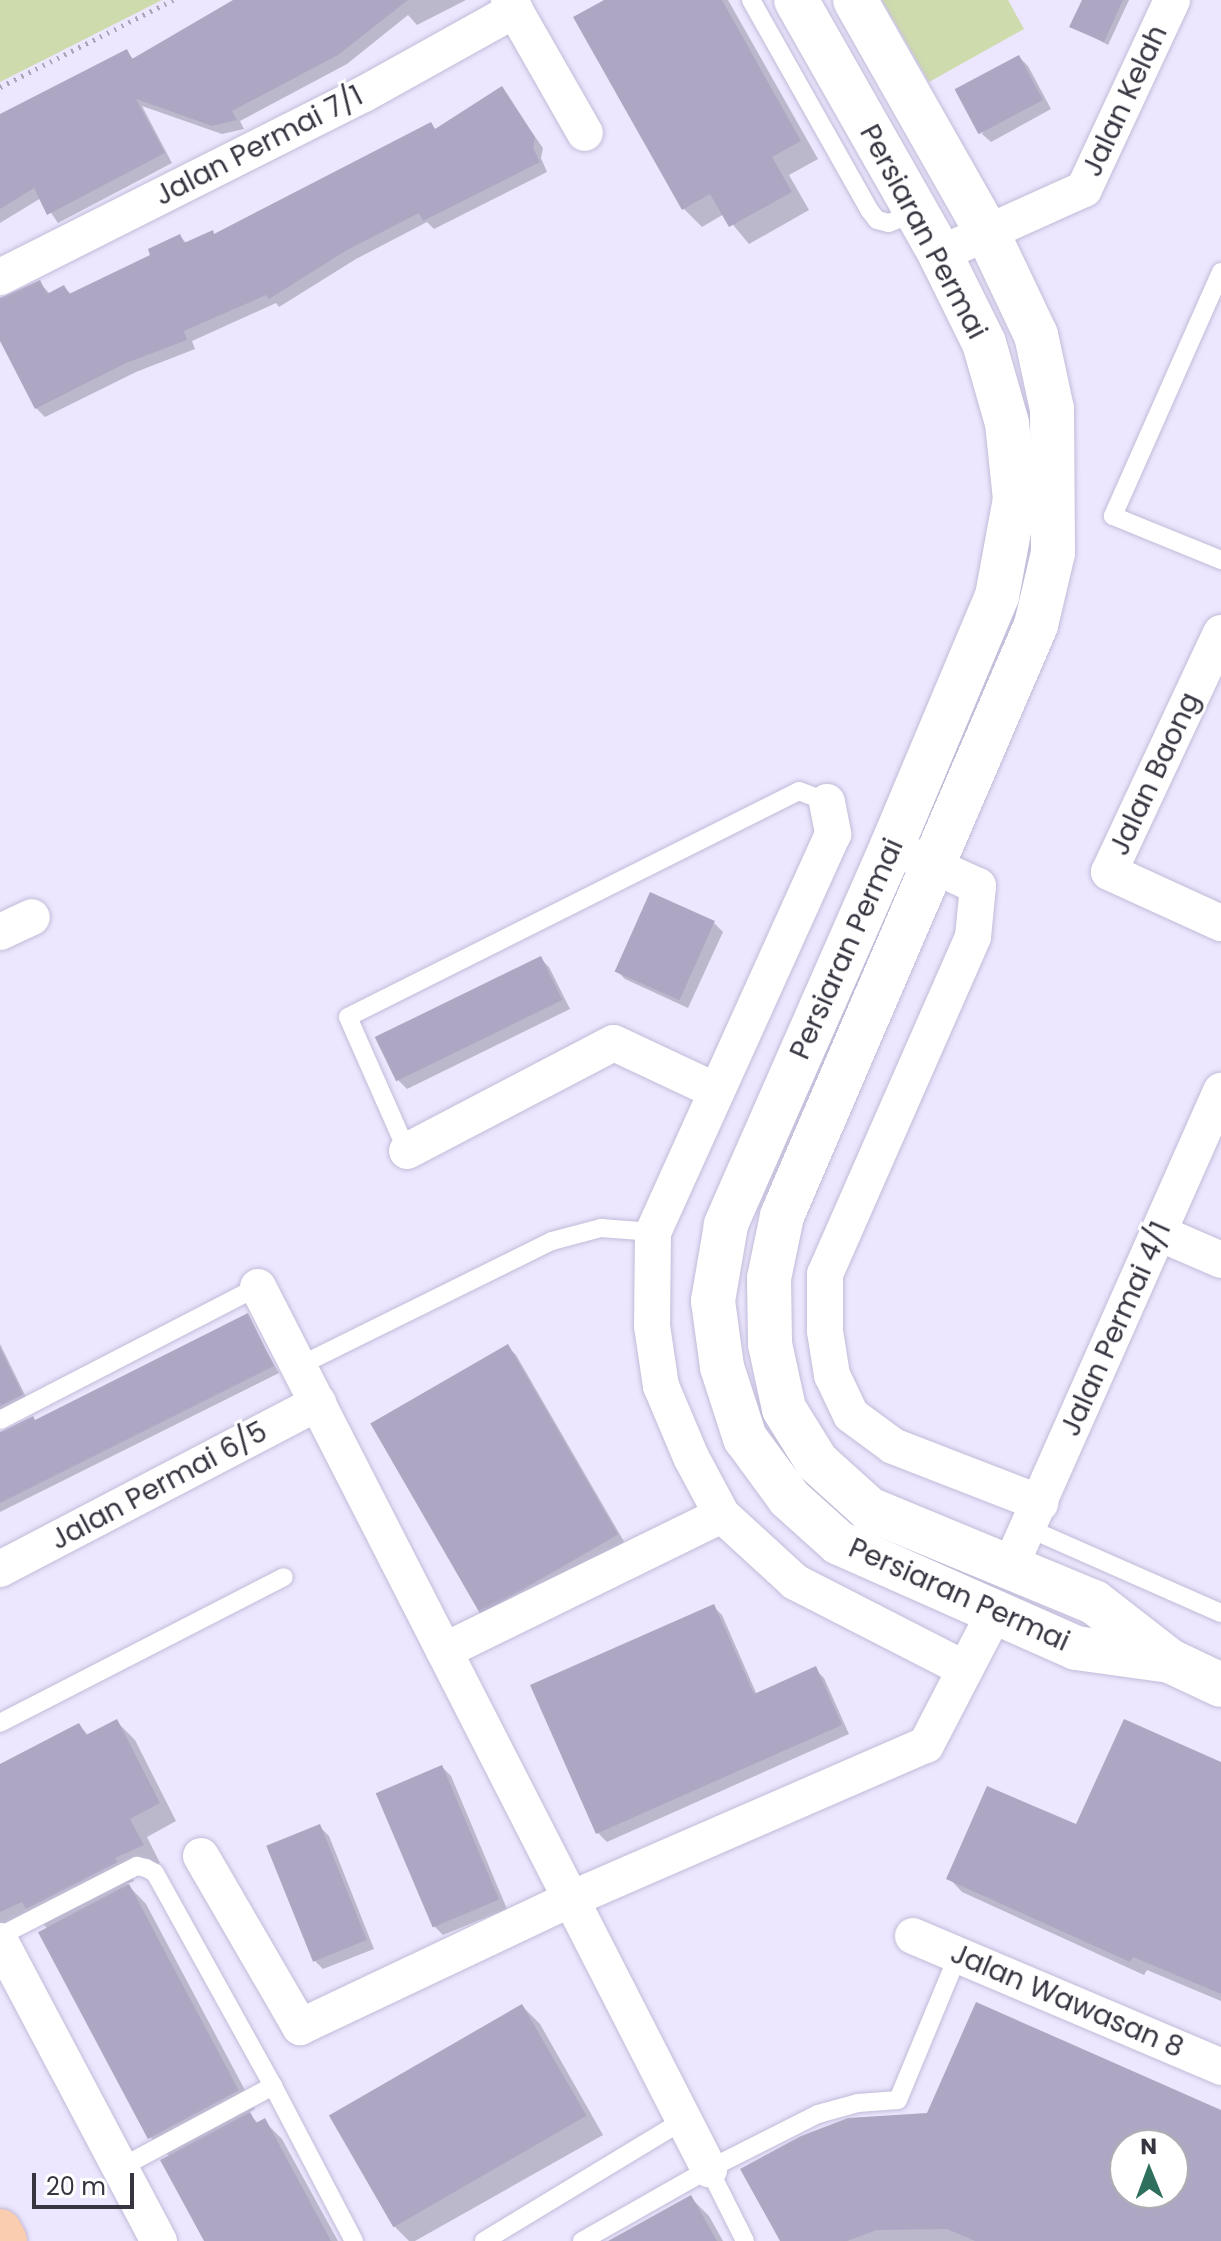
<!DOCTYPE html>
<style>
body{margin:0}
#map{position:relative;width:1221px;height:2241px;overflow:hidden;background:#ece6fe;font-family:Poppins,sans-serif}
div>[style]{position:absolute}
.green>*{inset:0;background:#cedbad}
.shadow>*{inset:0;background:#0003}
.building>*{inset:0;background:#aea7c3;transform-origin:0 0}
.path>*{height:5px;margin-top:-2.5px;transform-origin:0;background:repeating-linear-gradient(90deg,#aaa5b9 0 2px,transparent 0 8px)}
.roads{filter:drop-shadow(0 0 2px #c2bbd8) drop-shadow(0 0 2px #c2bbd8)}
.service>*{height:18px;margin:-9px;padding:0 9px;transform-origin:9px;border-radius:9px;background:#fff}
.minor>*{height:36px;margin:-18px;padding:0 18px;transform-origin:18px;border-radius:18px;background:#fff}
.tertiary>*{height:44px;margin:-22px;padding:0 22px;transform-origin:22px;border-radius:22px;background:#fff}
.trunk>*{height:44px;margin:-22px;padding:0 22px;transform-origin:22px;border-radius:22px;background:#faccb0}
span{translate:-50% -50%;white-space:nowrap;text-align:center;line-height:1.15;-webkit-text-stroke:6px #fff;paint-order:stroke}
.street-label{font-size:28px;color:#383541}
.north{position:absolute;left:1109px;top:2129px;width:80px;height:80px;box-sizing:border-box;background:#fff;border:2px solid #afaeb3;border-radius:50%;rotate:359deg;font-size:22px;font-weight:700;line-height:32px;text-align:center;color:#383541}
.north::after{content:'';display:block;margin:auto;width:28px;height:36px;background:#2e6f5d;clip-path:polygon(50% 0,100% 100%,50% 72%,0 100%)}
.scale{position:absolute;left:32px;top:2173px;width:102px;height:36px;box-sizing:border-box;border:4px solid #383541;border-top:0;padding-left:10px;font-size:24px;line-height:28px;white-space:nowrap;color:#383541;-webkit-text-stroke:6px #fff;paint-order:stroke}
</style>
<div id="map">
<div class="green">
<div style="clip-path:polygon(0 0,162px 0,0 82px)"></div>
<div style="clip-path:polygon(882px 0,1008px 0,1024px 29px,929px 82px)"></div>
</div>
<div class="shadow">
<div style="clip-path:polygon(241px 0,466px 0,417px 25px,408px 15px,347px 64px,240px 121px,244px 129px,222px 134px,142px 106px,172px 163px,58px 223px,41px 198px,0 223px,0 116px,126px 51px,134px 60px)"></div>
<div style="clip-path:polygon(608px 0,728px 0,818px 159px,789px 175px,809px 210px,749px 244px,724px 214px,702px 227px,684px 209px)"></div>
<div style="clip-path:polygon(1084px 0,1129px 0,1108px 45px,1072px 26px)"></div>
<div style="clip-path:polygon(1019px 57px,1028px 66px,1051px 109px,991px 142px,982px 134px)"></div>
<div style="clip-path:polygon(501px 89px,543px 148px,541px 158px,547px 172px,434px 229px,427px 222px,356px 259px,279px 307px,276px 303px,192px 341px,195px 349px,136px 372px,45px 417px,36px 408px,0 336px,0 298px,40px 283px,50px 294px,64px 287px,72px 295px,153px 256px,180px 236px,187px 244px,215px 236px,431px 125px,437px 131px)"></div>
<div style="clip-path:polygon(714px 923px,723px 932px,688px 1008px,625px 979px,616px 970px)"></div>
<div style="clip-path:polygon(540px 958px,549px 967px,570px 1009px,407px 1089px,398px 1080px)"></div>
<div style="clip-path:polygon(247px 1316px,279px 1373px,0 1512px,0 1433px,36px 1421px)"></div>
<div style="clip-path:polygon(0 1344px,28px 1401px,0 1417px)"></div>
<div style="clip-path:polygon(507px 1346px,516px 1355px,626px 1545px,490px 1618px,481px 1609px)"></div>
<div style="clip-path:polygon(713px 1606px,722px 1615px,757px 1695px,815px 1669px,824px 1678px,849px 1734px,607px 1842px,598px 1833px)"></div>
<div style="clip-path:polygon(117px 1722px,135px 1740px,176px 1821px,147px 1837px,160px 1863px,132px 1876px,134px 1881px,127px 1884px,146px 1904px,255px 2109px,248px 2113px,259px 2124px,264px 2121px,282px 2139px,338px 2241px,207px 2241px,170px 2157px,151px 2138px,47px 1928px,39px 1920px,0 1930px,0 1767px,79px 1725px,89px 1736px)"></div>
<div style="clip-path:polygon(1221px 1765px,1221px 2001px,1147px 1970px,1144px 1975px,962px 1892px,949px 1878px)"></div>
<div style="clip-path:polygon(442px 1767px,451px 1776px,507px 1909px,443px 1935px,434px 1926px)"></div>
<div style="clip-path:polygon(320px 1827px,329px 1836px,374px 1949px,323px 1969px,314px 1960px)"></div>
<div style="clip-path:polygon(522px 2006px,540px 2024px,603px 2135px,415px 2241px,409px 2241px,393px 2225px)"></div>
<div style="clip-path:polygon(evenodd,1221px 2113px,1221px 2241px,782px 2241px,1221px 2113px,1125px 2145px,1173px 2145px,1173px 2193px,1125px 2193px,1125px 2145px)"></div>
<div style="clip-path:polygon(691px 2198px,709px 2216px,723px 2241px,612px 2241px)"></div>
</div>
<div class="building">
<div style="clip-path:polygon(233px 0,408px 0,338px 55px,232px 111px,237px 120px,212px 126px,136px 99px,165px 153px,47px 215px,34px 188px,0 209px,0 114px,127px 49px,132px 59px)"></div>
<div style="clip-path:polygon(604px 0,722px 0,801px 141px,772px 157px,792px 192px,729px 227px,710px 194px,682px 210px,573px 17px)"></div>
<div style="clip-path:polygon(1082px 0,1123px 0,1104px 42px,1069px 27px)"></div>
<div style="left:1019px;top:55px;width:51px;height:73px;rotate:62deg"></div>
<div style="clip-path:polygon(502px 86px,535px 137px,533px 148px,540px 162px,423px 221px,419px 213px,347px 250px,269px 299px,266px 295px,184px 331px,187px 340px,126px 363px,35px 409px,0 341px,0 298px,40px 280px,47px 294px,64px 285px,69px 294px,150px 255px,148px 249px,180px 234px,184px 243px,213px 230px,214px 234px,431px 122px,435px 129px)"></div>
<div style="left:650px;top:892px;width:71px;height:87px;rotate:24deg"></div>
<div style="left:541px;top:956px;width:49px;height:185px;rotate:64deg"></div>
<div style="clip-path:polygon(248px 1313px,274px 1366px,0 1503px,0 1432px,33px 1416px,35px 1420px)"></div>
<div style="left:508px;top:1344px;width:220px;height:159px;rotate:60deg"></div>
<div style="clip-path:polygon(0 1348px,23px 1395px,0 1406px)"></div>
<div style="clip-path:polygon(714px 1604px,754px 1694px,816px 1666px,842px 1725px,596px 1834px,530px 1685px)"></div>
<div style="clip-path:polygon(117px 1719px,160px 1803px,130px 1819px,144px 1845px,115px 1858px,118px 1862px,26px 1909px,22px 1902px,0 1912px,0 1764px,79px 1723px,86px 1735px)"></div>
<div style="clip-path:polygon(1124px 1719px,1221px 1762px,1221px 1994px,1133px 1957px,1130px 1962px,946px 1879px,987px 1786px,1076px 1824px)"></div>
<div style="left:442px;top:1765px;width:146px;height:72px;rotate:67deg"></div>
<div style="left:320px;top:1824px;width:125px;height:58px;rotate:68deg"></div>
<div style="left:129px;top:1884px;width:234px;height:103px;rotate:62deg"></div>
<div style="clip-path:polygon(evenodd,976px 2002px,1221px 2110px,1221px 2241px,975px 2241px,947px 2229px,877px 2230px,847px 2241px,780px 2241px,740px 2169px,801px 2136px,848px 2118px,927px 2113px,976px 2002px,1125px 2145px,1173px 2145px,1173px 2193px,1125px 2193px,1125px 2145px)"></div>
<div style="left:522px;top:2004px;width:129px;height:223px;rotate:60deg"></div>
<div style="clip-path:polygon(250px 2112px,256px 2123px,265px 2118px,331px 2241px,204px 2241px,160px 2160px)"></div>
<div style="clip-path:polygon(691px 2195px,717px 2241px,608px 2241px)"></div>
</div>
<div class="path">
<div style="left:0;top:87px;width:194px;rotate:-26.7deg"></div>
</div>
<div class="roads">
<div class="service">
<div style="left:751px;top:0;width:242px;rotate:60.6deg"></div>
<div style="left:870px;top:211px;width:11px;rotate:52deg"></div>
<div style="left:877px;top:220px;width:12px;rotate:14deg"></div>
<div style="left:889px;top:223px;width:29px;rotate:-22deg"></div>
<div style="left:1221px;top:272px;width:267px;rotate:113.9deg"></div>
<div style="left:1113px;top:516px;width:117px;rotate:22.2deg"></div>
<div style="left:407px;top:1151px;width:146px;rotate:-113.8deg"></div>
<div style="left:348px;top:1017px;width:504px;rotate:-26.62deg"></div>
<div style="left:799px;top:791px;width:30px;rotate:21deg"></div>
<div style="left:299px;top:1366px;width:282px;rotate:-26.3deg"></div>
<div style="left:552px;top:1241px;width:51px;rotate:-14.9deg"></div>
<div style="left:601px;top:1228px;width:52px;rotate:4.4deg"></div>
<div style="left:0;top:1420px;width:290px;rotate:-27.3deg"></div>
<div style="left:1028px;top:1528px;width:211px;rotate:23.8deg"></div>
<div style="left:0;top:1723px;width:319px;rotate:-27.2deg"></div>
<div style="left:0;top:1936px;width:154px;rotate:-27.1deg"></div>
<div style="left:137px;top:1866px;width:9px;rotate:13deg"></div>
<div style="left:146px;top:1868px;width:10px;rotate:29deg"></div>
<div style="left:155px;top:1873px;width:244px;rotate:61deg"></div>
<div style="left:120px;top:2168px;width:174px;rotate:-28.2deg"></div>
<div style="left:273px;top:2086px;width:175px;rotate:62.4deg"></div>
<div style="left:709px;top:2169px;width:80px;rotate:63.4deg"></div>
<div style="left:484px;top:2241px;width:234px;rotate:-31.2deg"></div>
<div style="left:582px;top:2241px;width:146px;rotate:-29.6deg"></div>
<div style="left:709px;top:2169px;width:122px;rotate:-26.8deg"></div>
<div style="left:818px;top:2114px;width:41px;rotate:-15.4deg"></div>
<div style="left:858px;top:2103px;width:40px;rotate:-4.3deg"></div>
<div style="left:898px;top:2100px;width:157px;rotate:-67.5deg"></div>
</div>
<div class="minor">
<div style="left:509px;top:0;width:153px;rotate:60.3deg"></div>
<div style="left:940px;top:254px;width:158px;rotate:-24.3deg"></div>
<div style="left:1084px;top:189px;width:208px;rotate:-65deg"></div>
<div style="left:0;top:277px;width:407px;rotate:-26.7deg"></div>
<div style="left:364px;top:94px;width:173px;rotate:-29.1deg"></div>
<div style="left:1221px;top:633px;width:264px;rotate:115.1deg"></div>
<div style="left:1109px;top:872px;width:123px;rotate:24.5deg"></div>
<div style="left:827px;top:802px;width:33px;rotate:79deg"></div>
<div style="left:833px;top:834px;width:437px;rotate:114.3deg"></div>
<div style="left:653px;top:1232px;width:94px;rotate:90.6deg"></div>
<div style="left:652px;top:1326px;width:61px;rotate:81.5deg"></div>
<div style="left:661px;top:1386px;width:77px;rotate:67.1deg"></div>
<div style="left:691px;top:1457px;width:66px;rotate:61.9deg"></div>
<div style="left:722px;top:1515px;width:99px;rotate:42.5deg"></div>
<div style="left:795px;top:1582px;width:191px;rotate:27.1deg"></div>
<div style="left:908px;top:854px;width:77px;rotate:24.6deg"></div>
<div style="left:978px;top:886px;width:51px;rotate:95.6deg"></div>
<div style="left:973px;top:937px;width:368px;rotate:113.7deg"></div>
<div style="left:825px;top:1274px;width:57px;rotate:90deg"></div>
<div style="left:825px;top:1331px;width:45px;rotate:81deg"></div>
<div style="left:832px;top:1375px;width:44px;rotate:64.6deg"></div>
<div style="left:851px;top:1415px;width:52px;rotate:36.4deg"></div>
<div style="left:893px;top:1446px;width:158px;rotate:21.2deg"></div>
<div style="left:0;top:932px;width:35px;rotate:-25deg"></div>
<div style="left:407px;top:1151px;width:233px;rotate:-27.6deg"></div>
<div style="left:614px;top:1043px;width:110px;rotate:25.2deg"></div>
<div style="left:1159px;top:1233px;width:68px;rotate:23.5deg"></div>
<div style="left:258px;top:1287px;width:991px;rotate:62.92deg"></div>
<div style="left:1010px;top:1567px;width:521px;rotate:-66.09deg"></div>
<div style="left:0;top:1569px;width:359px;rotate:-27.6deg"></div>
<div style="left:444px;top:1651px;width:309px;rotate:-26.1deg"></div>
<div style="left:201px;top:1856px;width:198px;rotate:59.9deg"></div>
<div style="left:300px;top:2027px;width:300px;rotate:-25.3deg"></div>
<div style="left:571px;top:1899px;width:387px;rotate:-23.5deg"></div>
<div style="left:926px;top:1745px;width:150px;rotate:-62.6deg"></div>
<div style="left:913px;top:1936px;width:335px;rotate:23deg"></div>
<div style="left:0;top:1941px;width:340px;rotate:62.1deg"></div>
</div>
<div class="tertiary">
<div style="left:796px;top:0;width:292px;rotate:60.4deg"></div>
<div style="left:940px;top:254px;width:99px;rotate:63.7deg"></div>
<div style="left:984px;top:343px;width:83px;rotate:74deg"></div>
<div style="left:1007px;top:423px;width:76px;rotate:84deg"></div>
<div style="left:1015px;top:499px;width:99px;rotate:100.5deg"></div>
<div style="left:997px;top:596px;width:271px;rotate:112.8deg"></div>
<div style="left:892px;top:846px;width:414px;rotate:113.7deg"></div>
<div style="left:726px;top:1225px;width:77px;rotate:99.7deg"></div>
<div style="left:713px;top:1301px;width:67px;rotate:82.2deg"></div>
<div style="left:722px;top:1367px;width:75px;rotate:72.1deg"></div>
<div style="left:745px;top:1438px;width:74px;rotate:53.7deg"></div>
<div style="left:789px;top:1498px;width:67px;rotate:42deg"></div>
<div style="left:839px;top:1543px;width:259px;rotate:23.9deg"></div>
<div style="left:1076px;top:1648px;width:95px;rotate:7.9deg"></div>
<div style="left:855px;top:0;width:267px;rotate:60.4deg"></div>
<div style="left:987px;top:232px;width:114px;rotate:64.6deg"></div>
<div style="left:1036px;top:335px;width:76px;rotate:77.8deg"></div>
<div style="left:1052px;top:409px;width:144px;rotate:89.6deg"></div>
<div style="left:1053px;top:553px;width:74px;rotate:103.3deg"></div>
<div style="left:1036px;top:625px;width:643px;rotate:113.26deg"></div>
<div style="left:782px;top:1216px;width:63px;rotate:101.8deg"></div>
<div style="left:769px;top:1278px;width:66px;rotate:89.1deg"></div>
<div style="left:770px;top:1344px;width:66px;rotate:77.8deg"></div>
<div style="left:784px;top:1409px;width:62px;rotate:58.1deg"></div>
<div style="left:817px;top:1462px;width:70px;rotate:42.1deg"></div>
<div style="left:869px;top:1509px;width:243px;rotate:22.5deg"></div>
<div style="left:1094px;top:1602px;width:96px;rotate:37.8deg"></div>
<div style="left:1170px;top:1661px;width:56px;rotate:25.2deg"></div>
</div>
<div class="trunk">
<div style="left:0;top:2231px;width:11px;rotate:63deg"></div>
</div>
</div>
<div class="street-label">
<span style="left:1125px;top:101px;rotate:-65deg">Jalan Kelah</span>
<span style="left:259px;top:146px;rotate:-27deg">Jalan Permai 7/1</span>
<span style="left:923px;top:232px;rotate:62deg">Persiaran Permai</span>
<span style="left:1155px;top:774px;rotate:-65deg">Jalan Baong</span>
<span style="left:847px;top:949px;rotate:-66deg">Persiaran Permai</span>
<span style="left:1116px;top:1329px;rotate:-66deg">Jalan Permai 4/1</span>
<span style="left:159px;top:1486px;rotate:-28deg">Jalan Permai 6/5</span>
<span style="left:959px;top:1595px;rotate:24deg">Persiaran Permai</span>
<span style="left:1067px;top:2001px;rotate:23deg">Jalan Wawasan 8</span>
</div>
<div class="north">N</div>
<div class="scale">20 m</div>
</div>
